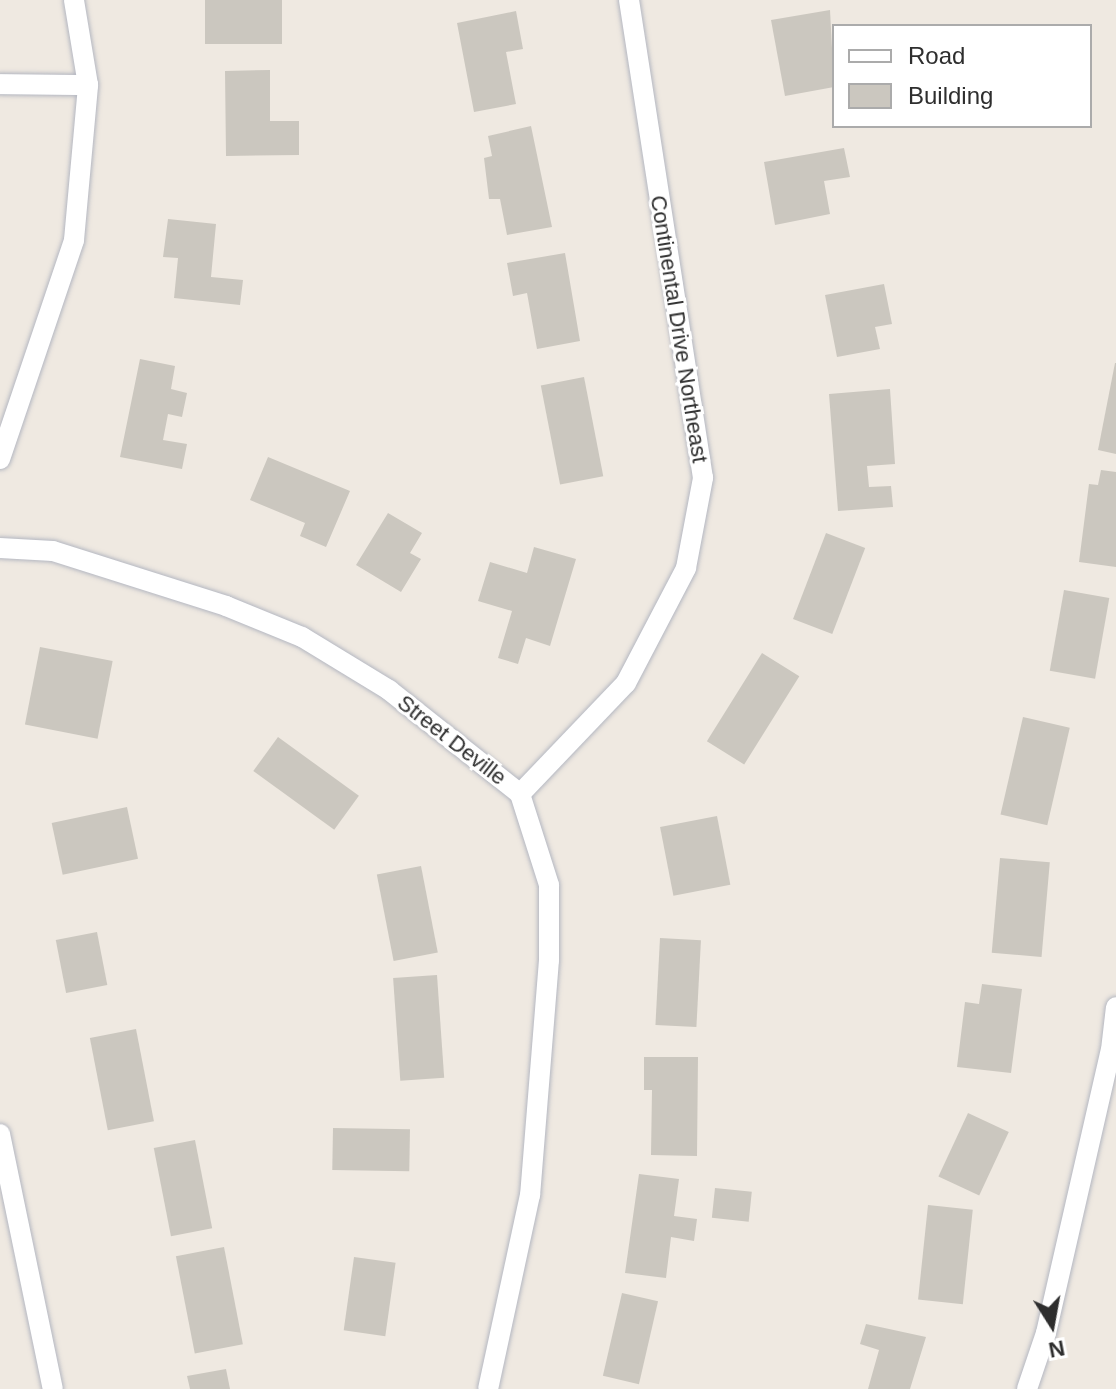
<!DOCTYPE html>
<style>
body{margin:0}
#map{position:relative;width:1116px;height:1389px;overflow:hidden;background:#efe9e1;font-family:Helvetica,sans-serif}
div>[style]{position:absolute}
.building>*{inset:0;background:#cbc7bf;transform-origin:0 0}
.roads{filter:drop-shadow(0 0 2px #b4b7c1) drop-shadow(0 0 2px #b4b7c1)}
.street>*{height:20px;margin:-10px;padding:0 10px;transform-origin:10px;border-radius:10px;background:#fff}
span{translate:-50% -50%;white-space:nowrap;text-align:center;line-height:1.15;-webkit-text-stroke:6px #fff;paint-order:stroke}
.street-label{font-size:22px;color:#2e2e2e}
.legend{position:absolute;left:832px;top:24px;width:260px;height:104px;box-sizing:border-box;background:#fff;border:2px solid #ababab;margin:0;padding:10px 14px;list-style:none;font-size:24px;color:#2e2e2e}
.legend li{display:flex;align-items:center;gap:16px;height:40px}
.legend b{width:40px;border:2px solid #ababab}
.north{position:absolute;left:1012px;top:1285px;width:80px;height:80px;-webkit-text-stroke:6px #fff;paint-order:stroke;rotate:169deg;font-size:22px;font-weight:700;line-height:32px;text-align:center;color:#2e2e2e}
.north::after{content:'';display:block;margin:auto;width:28px;height:36px;background:#2e2e2e;clip-path:polygon(50% 0,100% 100%,50% 72%,0 100%)}
</style>
<div id="map">
<div class="building">
<div style="left:205px;top:0;width:77px;height:44px"></div>
<div style="clip-path:polygon(830px 10px,834px 87px,785px 96px,771px 20px)"></div>
<div style="clip-path:polygon(516px 11px,523px 49px,506px 52px,516px 104px,474px 112px,457px 23px)"></div>
<div style="clip-path:polygon(270px 70px,270px 121px,299px 121px,299px 155px,226px 156px,225px 71px)"></div>
<div style="clip-path:polygon(531px 126px,552px 227px,507px 235px,500px 199px,489px 199px,484px 158px,492px 156px,488px 136px)"></div>
<div style="clip-path:polygon(844px 148px,850px 177px,824px 181px,830px 214px,775px 225px,764px 162px)"></div>
<div style="clip-path:polygon(168px 219px,216px 224px,211px 277px,243px 280px,240px 305px,174px 298px,178px 258px,163px 257px)"></div>
<div style="clip-path:polygon(565px 253px,580px 341px,537px 349px,527px 293px,513px 296px,507px 263px)"></div>
<div style="clip-path:polygon(884px 284px,892px 324px,875px 327px,880px 349px,837px 357px,825px 295px)"></div>
<div style="clip-path:polygon(140px 359px,175px 366px,171px 389px,187px 393px,182px 417px,168px 414px,163px 440px,187px 444px,182px 469px,120px 457px)"></div>
<div style="clip-path:polygon(1115px 363px,1116px 363px,1116px 454px,1098px 450px)"></div>
<div style="left:584px;top:377px;width:101px;height:44px;rotate:79deg"></div>
<div style="clip-path:polygon(890px 389px,895px 464px,867px 466px,869px 487px,891px 486px,893px 507px,838px 511px,829px 394px)"></div>
<div style="clip-path:polygon(268px 457px,350px 491px,326px 547px,300px 536px,305px 523px,250px 500px)"></div>
<div style="clip-path:polygon(1101px 470px,1116px 472px,1116px 567px,1079px 562px,1089px 484px,1098px 485px)"></div>
<div style="clip-path:polygon(388px 513px,422px 533px,410px 553px,421px 559px,401px 592px,356px 565px)"></div>
<div style="left:826px;top:533px;width:42px;height:92px;rotate:21deg"></div>
<div style="clip-path:polygon(534px 547px,576px 559px,550px 646px,526px 638px,518px 664px,498px 658px,512px 611px,478px 601px,490px 562px,527px 573px)"></div>
<div style="left:1064px;top:590px;width:46px;height:82px;rotate:10deg"></div>
<div style="left:40px;top:647px;width:74px;height:79px;rotate:11deg"></div>
<div style="left:762px;top:653px;width:44px;height:104px;rotate:32deg"></div>
<div style="left:1023px;top:717px;width:48px;height:100px;rotate:13deg"></div>
<div style="left:278px;top:737px;width:100px;height:42px;rotate:36deg"></div>
<div style="left:127px;top:807px;width:53px;height:77px;rotate:78deg"></div>
<div style="left:717px;top:816px;width:70px;height:58px;rotate:79deg"></div>
<div style="left:1000px;top:858px;width:50px;height:95px;rotate:5deg"></div>
<div style="left:421px;top:866px;width:88px;height:45px;rotate:79deg"></div>
<div style="left:97px;top:932px;width:54px;height:42px;rotate:79deg"></div>
<div style="left:660px;top:938px;width:41px;height:87px;rotate:3deg"></div>
<div style="left:437px;top:975px;width:103px;height:44px;rotate:86deg"></div>
<div style="clip-path:polygon(982px 984px,1022px 989px,1011px 1073px,957px 1067px,965px 1002px,979px 1004px)"></div>
<div style="left:136px;top:1029px;width:94px;height:47px;rotate:79deg"></div>
<div style="clip-path:polygon(644px 1057px,698px 1057px,697px 1156px,651px 1155px,652px 1090px,644px 1090px)"></div>
<div style="left:968px;top:1113px;width:45px;height:70px;rotate:25deg"></div>
<div style="left:333px;top:1128px;width:77px;height:42px;rotate:1deg"></div>
<div style="left:195px;top:1140px;width:90px;height:42px;rotate:79deg"></div>
<div style="clip-path:polygon(639px 1174px,679px 1179px,674px 1216px,697px 1219px,694px 1241px,671px 1237px,666px 1278px,625px 1273px)"></div>
<div style="left:715px;top:1188px;width:37px;height:30px;rotate:6deg"></div>
<div style="left:928px;top:1205px;width:45px;height:95px;rotate:6deg"></div>
<div style="left:224px;top:1247px;width:99px;height:49px;rotate:79deg"></div>
<div style="left:354px;top:1257px;width:42px;height:74px;rotate:8deg"></div>
<div style="left:622px;top:1293px;width:37px;height:85px;rotate:13deg"></div>
<div style="clip-path:polygon(866px 1324px,926px 1337px,910px 1389px,868px 1389px,879px 1350px,860px 1344px)"></div>
<div style="clip-path:polygon(226px 1369px,230px 1389px,190px 1389px,187px 1376px)"></div>
</div>
<div class="roads">
<div class="street">
<div style="left:0;top:84px;width:88px;rotate:0.7deg"></div>
<div style="left:0;top:459px;width:231px;rotate:-71.3deg"></div>
<div style="left:74px;top:240px;width:156px;rotate:-84.8deg"></div>
<div style="left:88px;top:85px;width:86px;rotate:-99.4deg"></div>
<div style="left:0;top:548px;width:53px;rotate:3.2deg"></div>
<div style="left:53px;top:551px;width:182px;rotate:17.6deg"></div>
<div style="left:226px;top:606px;width:82px;rotate:22.2deg"></div>
<div style="left:302px;top:637px;width:102px;rotate:31.3deg"></div>
<div style="left:389px;top:690px;width:167px;rotate:38.4deg"></div>
<div style="left:520px;top:794px;width:96px;rotate:72.3deg"></div>
<div style="left:549px;top:885px;width:75px;rotate:90deg"></div>
<div style="left:549px;top:960px;width:236px;rotate:94.6deg"></div>
<div style="left:530px;top:1195px;width:198px;rotate:102.2deg"></div>
<div style="left:520px;top:794px;width:153px;rotate:-46.3deg"></div>
<div style="left:626px;top:683px;width:130px;rotate:-62.4deg"></div>
<div style="left:686px;top:568px;width:92px;rotate:-79.3deg"></div>
<div style="left:703px;top:478px;width:484px;rotate:-98.8deg"></div>
<div style="left:0;top:1134px;width:260px;rotate:78.3deg"></div>
<div style="left:1027px;top:1389px;width:59px;rotate:-71.3deg"></div>
<div style="left:1046px;top:1333px;width:290px;rotate:-77.1deg"></div>
<div style="left:1111px;top:1050px;width:43px;rotate:-83.4deg"></div>
</div>
</div>
<div class="street-label">
<span style="left:679px;top:329px;rotate:81deg">Continental Drive Northeast</span>
<span style="left:452px;top:740px;rotate:38deg">Street Deville</span>
</div>
<ul class="legend">
<li><b style="height:10px;background:#fff"></b>Road</li>
<li><b style="height:22px;background:#cbc7bf"></b>Building</li>
</ul>
<div class="north">N</div>
</div>
